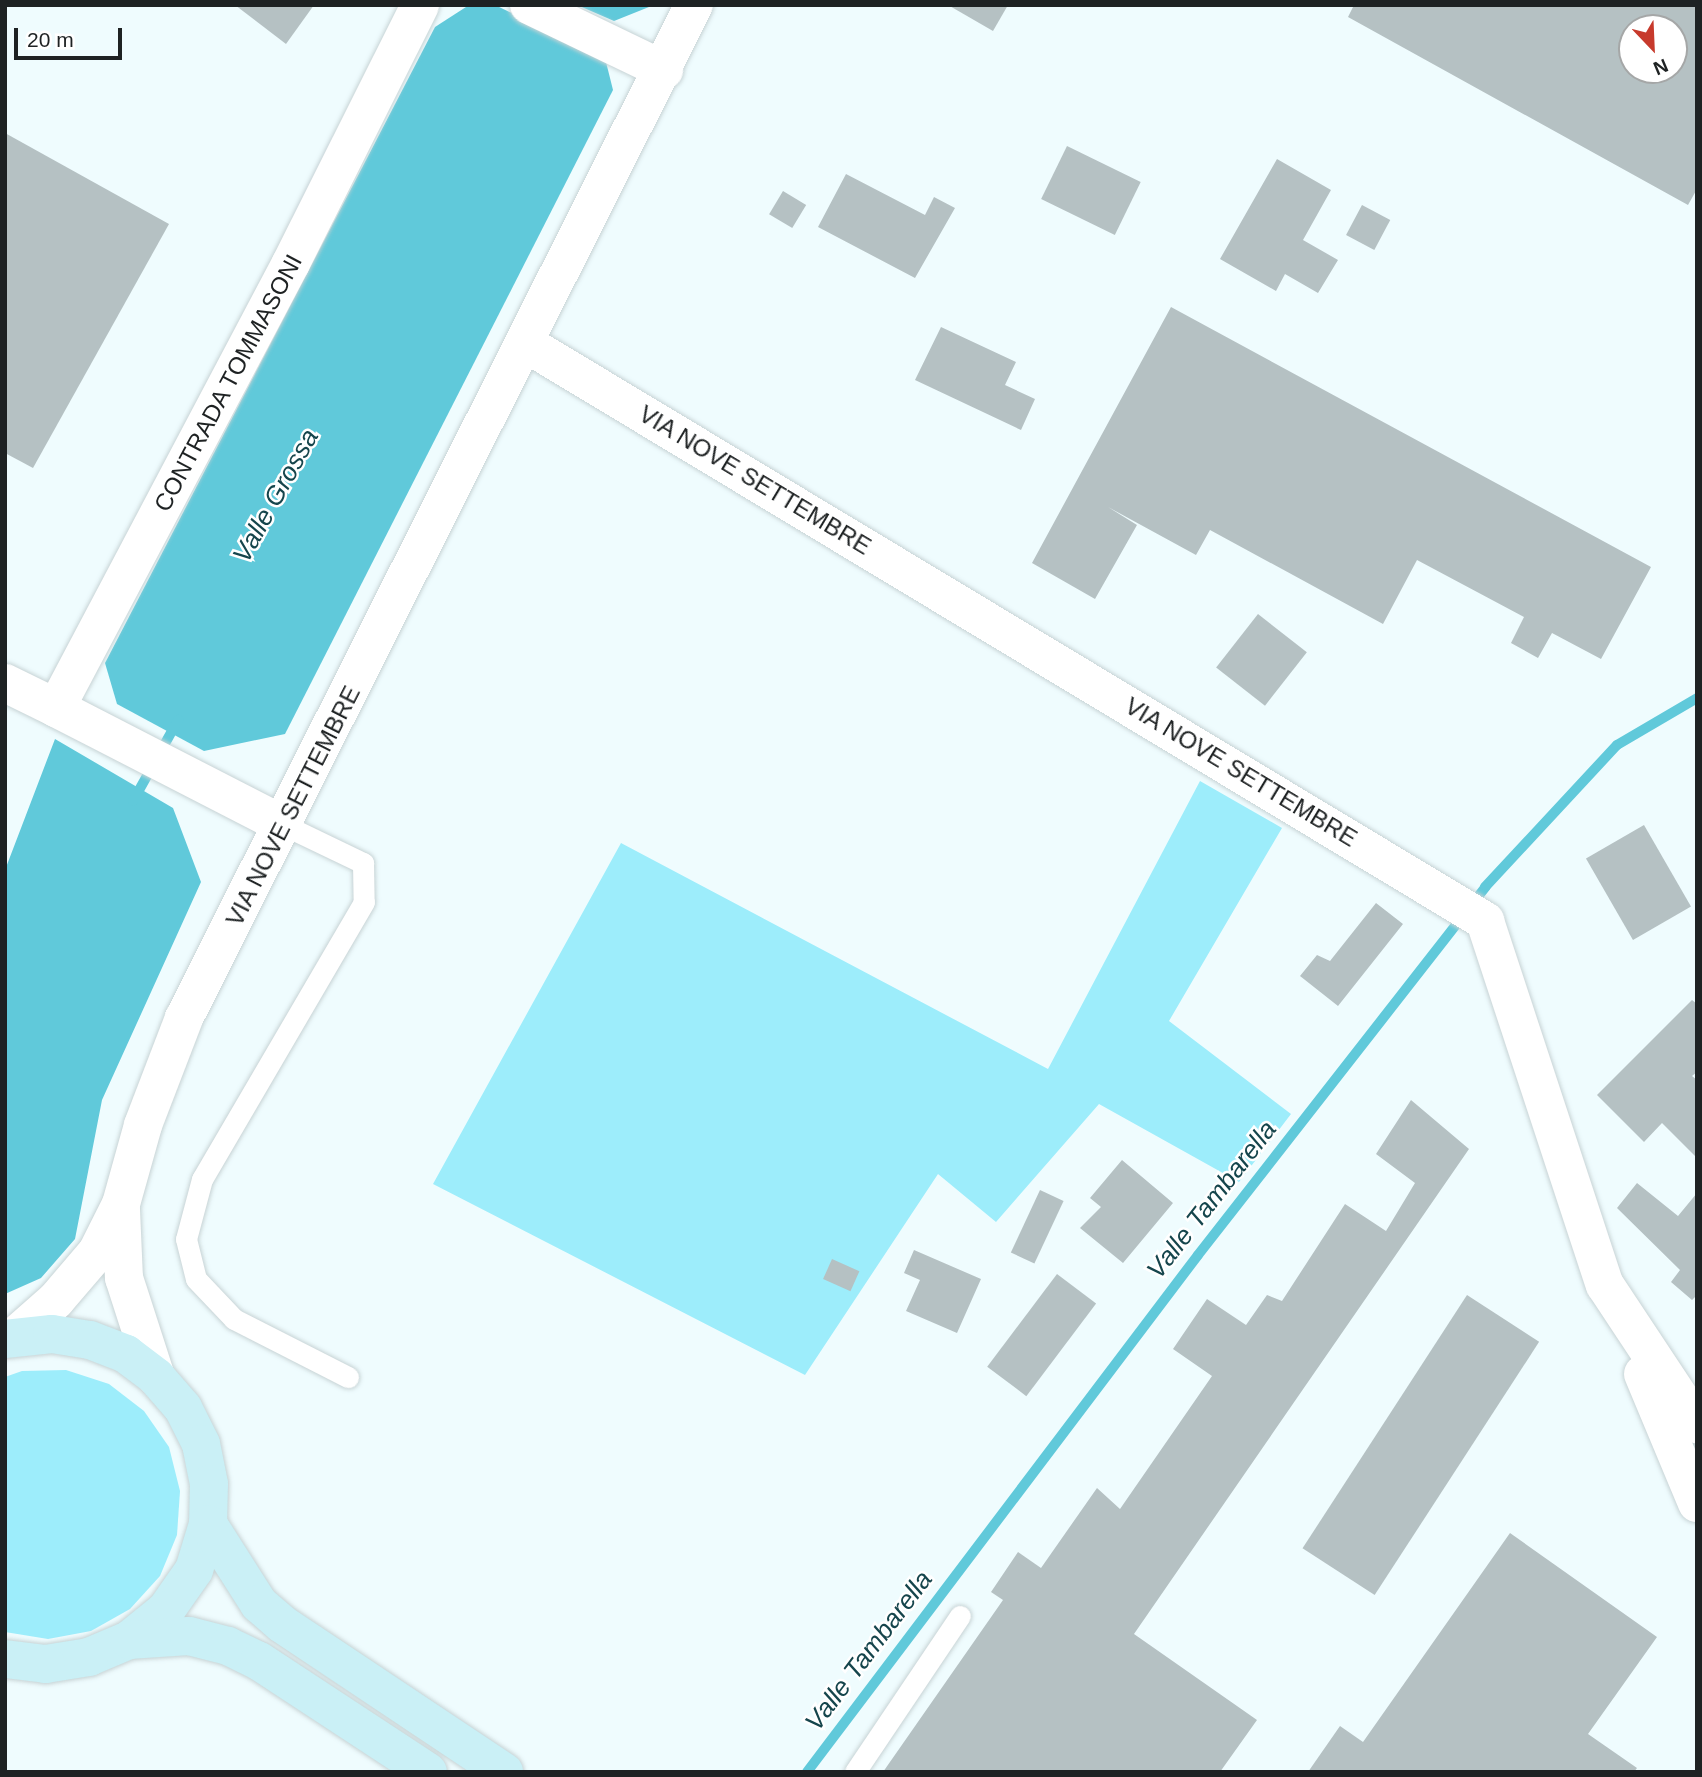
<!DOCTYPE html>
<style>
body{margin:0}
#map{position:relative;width:1702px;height:1777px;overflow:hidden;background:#effcfe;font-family:Arial,sans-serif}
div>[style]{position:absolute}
.green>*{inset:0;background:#9dedfb}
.water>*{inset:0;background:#60c9da}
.stream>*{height:10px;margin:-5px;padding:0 5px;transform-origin:5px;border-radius:5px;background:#60c9da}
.building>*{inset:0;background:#b5c1c3;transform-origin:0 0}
.roads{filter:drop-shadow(0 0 2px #c7d3d5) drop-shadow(0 0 2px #c7d3d5)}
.service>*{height:21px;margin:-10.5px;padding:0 10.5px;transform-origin:10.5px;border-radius:10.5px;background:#fff}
.minor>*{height:38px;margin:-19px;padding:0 19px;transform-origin:19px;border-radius:19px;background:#fff}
.tertiary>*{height:38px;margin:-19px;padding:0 19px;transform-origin:19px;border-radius:19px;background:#fff}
.secondary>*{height:38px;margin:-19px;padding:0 19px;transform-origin:19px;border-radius:19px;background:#caf0f6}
span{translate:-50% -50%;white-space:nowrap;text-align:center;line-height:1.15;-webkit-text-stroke:5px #fff;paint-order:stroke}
.street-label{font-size:24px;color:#1e2223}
.water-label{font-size:26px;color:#15454c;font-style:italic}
.frame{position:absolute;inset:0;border:7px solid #1e2223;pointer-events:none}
.north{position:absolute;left:1618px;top:14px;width:70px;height:70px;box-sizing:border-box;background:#fff;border:2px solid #a5a7a7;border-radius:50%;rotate:157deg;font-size:19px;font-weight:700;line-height:28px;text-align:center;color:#1e2223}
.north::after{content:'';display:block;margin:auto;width:24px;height:32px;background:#c73a2c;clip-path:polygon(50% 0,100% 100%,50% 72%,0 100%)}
.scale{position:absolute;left:14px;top:28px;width:108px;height:32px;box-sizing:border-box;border:4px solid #1e2223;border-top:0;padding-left:9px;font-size:21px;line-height:24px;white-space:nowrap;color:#1e2223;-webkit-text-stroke:5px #fff;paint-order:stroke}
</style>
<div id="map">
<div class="green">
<div style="clip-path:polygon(1200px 781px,1282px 828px,1169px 1021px,1291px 1114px,1239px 1182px,1099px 1104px,996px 1222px,938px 1174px,805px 1375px,433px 1184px,621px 843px,1048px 1069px)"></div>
<div style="clip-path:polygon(66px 1370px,109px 1384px,144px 1411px,169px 1447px,180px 1491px,177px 1535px,160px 1576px,130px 1609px,91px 1631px,48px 1639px,5px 1632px,5px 1377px,22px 1371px)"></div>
</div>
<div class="water">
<div style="clip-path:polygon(495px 5px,605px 58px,613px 90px,285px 734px,204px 751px,117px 704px,105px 663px,435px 27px,466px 7px)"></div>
<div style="clip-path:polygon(577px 5px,654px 5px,614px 21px)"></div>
<div style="clip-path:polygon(55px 739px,173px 808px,201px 882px,102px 1100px,75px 1239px,41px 1278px,5px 1294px,5px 870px)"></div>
</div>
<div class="stream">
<div style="left:133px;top:801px;width:93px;rotate:-60.9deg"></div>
<div style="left:807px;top:1772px;width:648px;rotate:-52.9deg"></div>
<div style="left:1198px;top:1255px;width:467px;rotate:-52deg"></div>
<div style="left:1485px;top:887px;width:194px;rotate:-47.1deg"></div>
<div style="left:1617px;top:745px;width:93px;rotate:-30.4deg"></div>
</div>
<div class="building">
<div style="clip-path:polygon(235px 5px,314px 5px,286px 44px)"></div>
<div style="clip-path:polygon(948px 5px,1008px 5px,993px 31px)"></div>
<div style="clip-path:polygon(evenodd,1354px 5px,1697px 5px,1697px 189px,1688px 205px,1348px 17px,1354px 5px,1632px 28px,1674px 28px,1674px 70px,1632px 70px,1632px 28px)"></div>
<div style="clip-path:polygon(5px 133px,169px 224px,33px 468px,5px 453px)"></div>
<div style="left:1067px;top:146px;width:82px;height:59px;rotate:26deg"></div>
<div style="clip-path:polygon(1277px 159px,1331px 190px,1303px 240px,1338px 260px,1318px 293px,1285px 274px,1276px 291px,1220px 259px)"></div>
<div style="clip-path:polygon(846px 174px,925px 215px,934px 197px,955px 208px,915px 278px,818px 227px)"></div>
<div style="left:783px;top:191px;width:27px;height:27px;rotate:31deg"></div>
<div style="left:1362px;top:205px;width:32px;height:34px;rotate:28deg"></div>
<div style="clip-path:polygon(1171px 307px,1651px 567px,1601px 659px,1552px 633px,1538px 658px,1511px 643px,1524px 617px,1417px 560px,1383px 624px,1210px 530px,1196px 555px,1108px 507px,1137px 525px,1095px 599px,1032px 563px)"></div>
<div style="clip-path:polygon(941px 327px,1016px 362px,1005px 385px,1035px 399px,1021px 430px,915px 380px)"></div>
<div style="left:1258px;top:614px;width:62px;height:68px;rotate:38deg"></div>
<div style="left:1644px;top:825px;width:94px;height:67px;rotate:60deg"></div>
<div style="clip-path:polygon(1376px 903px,1403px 924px,1338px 1006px,1300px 976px,1317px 955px,1330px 961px)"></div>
<div style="clip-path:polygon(1692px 1000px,1697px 1004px,1697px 1072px,1692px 1076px,1697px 1080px,1697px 1158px,1662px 1123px,1644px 1142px,1597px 1095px)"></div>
<div style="clip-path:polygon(1411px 1100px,1469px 1149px,1134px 1634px,1257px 1720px,1220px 1772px,883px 1772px,1003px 1600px,991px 1592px,1018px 1552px,1041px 1568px,1097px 1488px,1120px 1509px,1212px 1376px,1173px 1349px,1207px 1299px,1246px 1325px,1267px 1295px,1282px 1301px,1345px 1204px,1386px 1231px,1415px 1183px,1376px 1154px)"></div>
<div style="clip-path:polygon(1122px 1160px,1173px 1203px,1123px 1263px,1080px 1228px,1101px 1207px,1090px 1198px)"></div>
<div style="clip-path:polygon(1637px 1183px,1678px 1216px,1697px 1193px,1697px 1295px,1692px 1300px,1671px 1282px,1680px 1270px,1617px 1208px)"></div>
<div style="left:1040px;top:1190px;width:26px;height:69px;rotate:25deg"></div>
<div style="clip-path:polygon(914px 1250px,981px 1279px,957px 1333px,906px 1311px,920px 1280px,904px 1273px)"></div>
<div style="left:832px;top:1259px;width:30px;height:22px;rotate:24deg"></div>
<div style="left:1057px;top:1274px;width:49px;height:116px;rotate:37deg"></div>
<div style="left:1467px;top:1295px;width:86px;height:302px;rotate:33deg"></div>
<div style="clip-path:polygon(1510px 1533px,1657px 1637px,1588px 1734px,1637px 1768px,1634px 1772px,1308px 1772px,1340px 1726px,1363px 1742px)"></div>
</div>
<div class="roads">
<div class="service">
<div style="left:284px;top:825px;width:88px;rotate:25.7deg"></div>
<div style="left:363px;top:863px;width:39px;rotate:89deg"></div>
<div style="left:364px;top:902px;width:321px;rotate:120.3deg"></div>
<div style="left:202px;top:1179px;width:62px;rotate:104.9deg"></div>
<div style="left:186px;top:1239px;width:41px;rotate:76deg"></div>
<div style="left:196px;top:1279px;width:55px;rotate:46.5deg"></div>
<div style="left:234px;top:1319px;width:128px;rotate:27deg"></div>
<div style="left:855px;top:1772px;width:188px;rotate:-56.1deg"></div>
</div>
<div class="minor">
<div style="left:529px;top:5px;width:150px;rotate:25.7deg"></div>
<div style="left:525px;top:343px;width:1121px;rotate:31.05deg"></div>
<div style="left:1485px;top:921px;width:383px;rotate:71.8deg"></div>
<div style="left:1605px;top:1285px;width:167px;rotate:56.5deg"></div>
<div style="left:5px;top:683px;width:57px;rotate:26.1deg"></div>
<div style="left:56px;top:708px;width:503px;rotate:-62.16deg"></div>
<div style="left:291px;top:263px;width:288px;rotate:-63.4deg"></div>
<div style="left:56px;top:708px;width:256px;rotate:27.2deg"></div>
<div style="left:1643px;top:1374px;width:140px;rotate:67.3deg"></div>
</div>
<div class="tertiary">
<div style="left:121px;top:1210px;width:68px;rotate:87.5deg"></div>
<div style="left:124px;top:1278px;width:104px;rotate:72.1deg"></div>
<div style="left:14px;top:1337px;width:56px;rotate:-41.4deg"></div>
<div style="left:56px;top:1300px;width:63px;rotate:-49.5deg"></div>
<div style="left:97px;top:1252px;width:54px;rotate:-63.4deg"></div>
<div style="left:121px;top:1204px;width:82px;rotate:-74.4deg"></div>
<div style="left:143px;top:1125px;width:115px;rotate:-69deg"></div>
<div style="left:184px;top:1018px;width:1134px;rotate:-63.28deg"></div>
</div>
<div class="secondary">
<div style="left:5px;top:1339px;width:47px;rotate:-6.1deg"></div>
<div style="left:52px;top:1334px;width:38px;rotate:9deg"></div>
<div style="left:90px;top:1340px;width:39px;rotate:21deg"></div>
<div style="left:126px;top:1354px;width:38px;rotate:37deg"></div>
<div style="left:156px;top:1377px;width:41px;rotate:48.9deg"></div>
<div style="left:183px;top:1408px;width:40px;rotate:63.4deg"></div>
<div style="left:201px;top:1444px;width:41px;rotate:78.7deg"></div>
<div style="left:209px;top:1484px;width:40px;rotate:91.4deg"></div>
<div style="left:208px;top:1524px;width:48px;rotate:106.9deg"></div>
<div style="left:194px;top:1570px;width:49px;rotate:125deg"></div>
<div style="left:166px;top:1610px;width:48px;rotate:141deg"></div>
<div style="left:129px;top:1640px;width:43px;rotate:157deg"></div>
<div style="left:89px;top:1657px;width:44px;rotate:170.8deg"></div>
<div style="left:46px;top:1664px;width:41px;rotate:-173deg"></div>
<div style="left:208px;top:1524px;width:95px;rotate:57.5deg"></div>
<div style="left:259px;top:1604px;width:30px;rotate:41deg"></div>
<div style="left:282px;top:1624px;width:267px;rotate:33.7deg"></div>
<div style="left:129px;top:1640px;width:60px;rotate:-3.8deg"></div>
<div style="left:189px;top:1636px;width:40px;rotate:14.4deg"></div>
<div style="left:228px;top:1646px;width:34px;rotate:26deg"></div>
<div style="left:259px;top:1661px;width:202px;rotate:33.3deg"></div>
</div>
</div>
<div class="street-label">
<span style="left:228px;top:383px;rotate:-62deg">CONTRADA TOMMASONI</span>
<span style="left:755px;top:480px;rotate:31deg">VIA NOVE SETTEMBRE</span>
<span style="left:1241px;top:772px;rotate:31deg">VIA NOVE SETTEMBRE</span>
<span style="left:293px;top:806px;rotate:-63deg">VIA NOVE SETTEMBRE</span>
</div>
<div class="water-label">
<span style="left:276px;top:496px;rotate:-61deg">Valle Grossa</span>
<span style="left:1212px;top:1200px;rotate:-52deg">Valle Tambarella</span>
<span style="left:869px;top:1651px;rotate:-53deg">Valle Tambarella</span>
</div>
<div class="frame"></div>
<div class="north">N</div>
<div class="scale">20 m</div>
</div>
